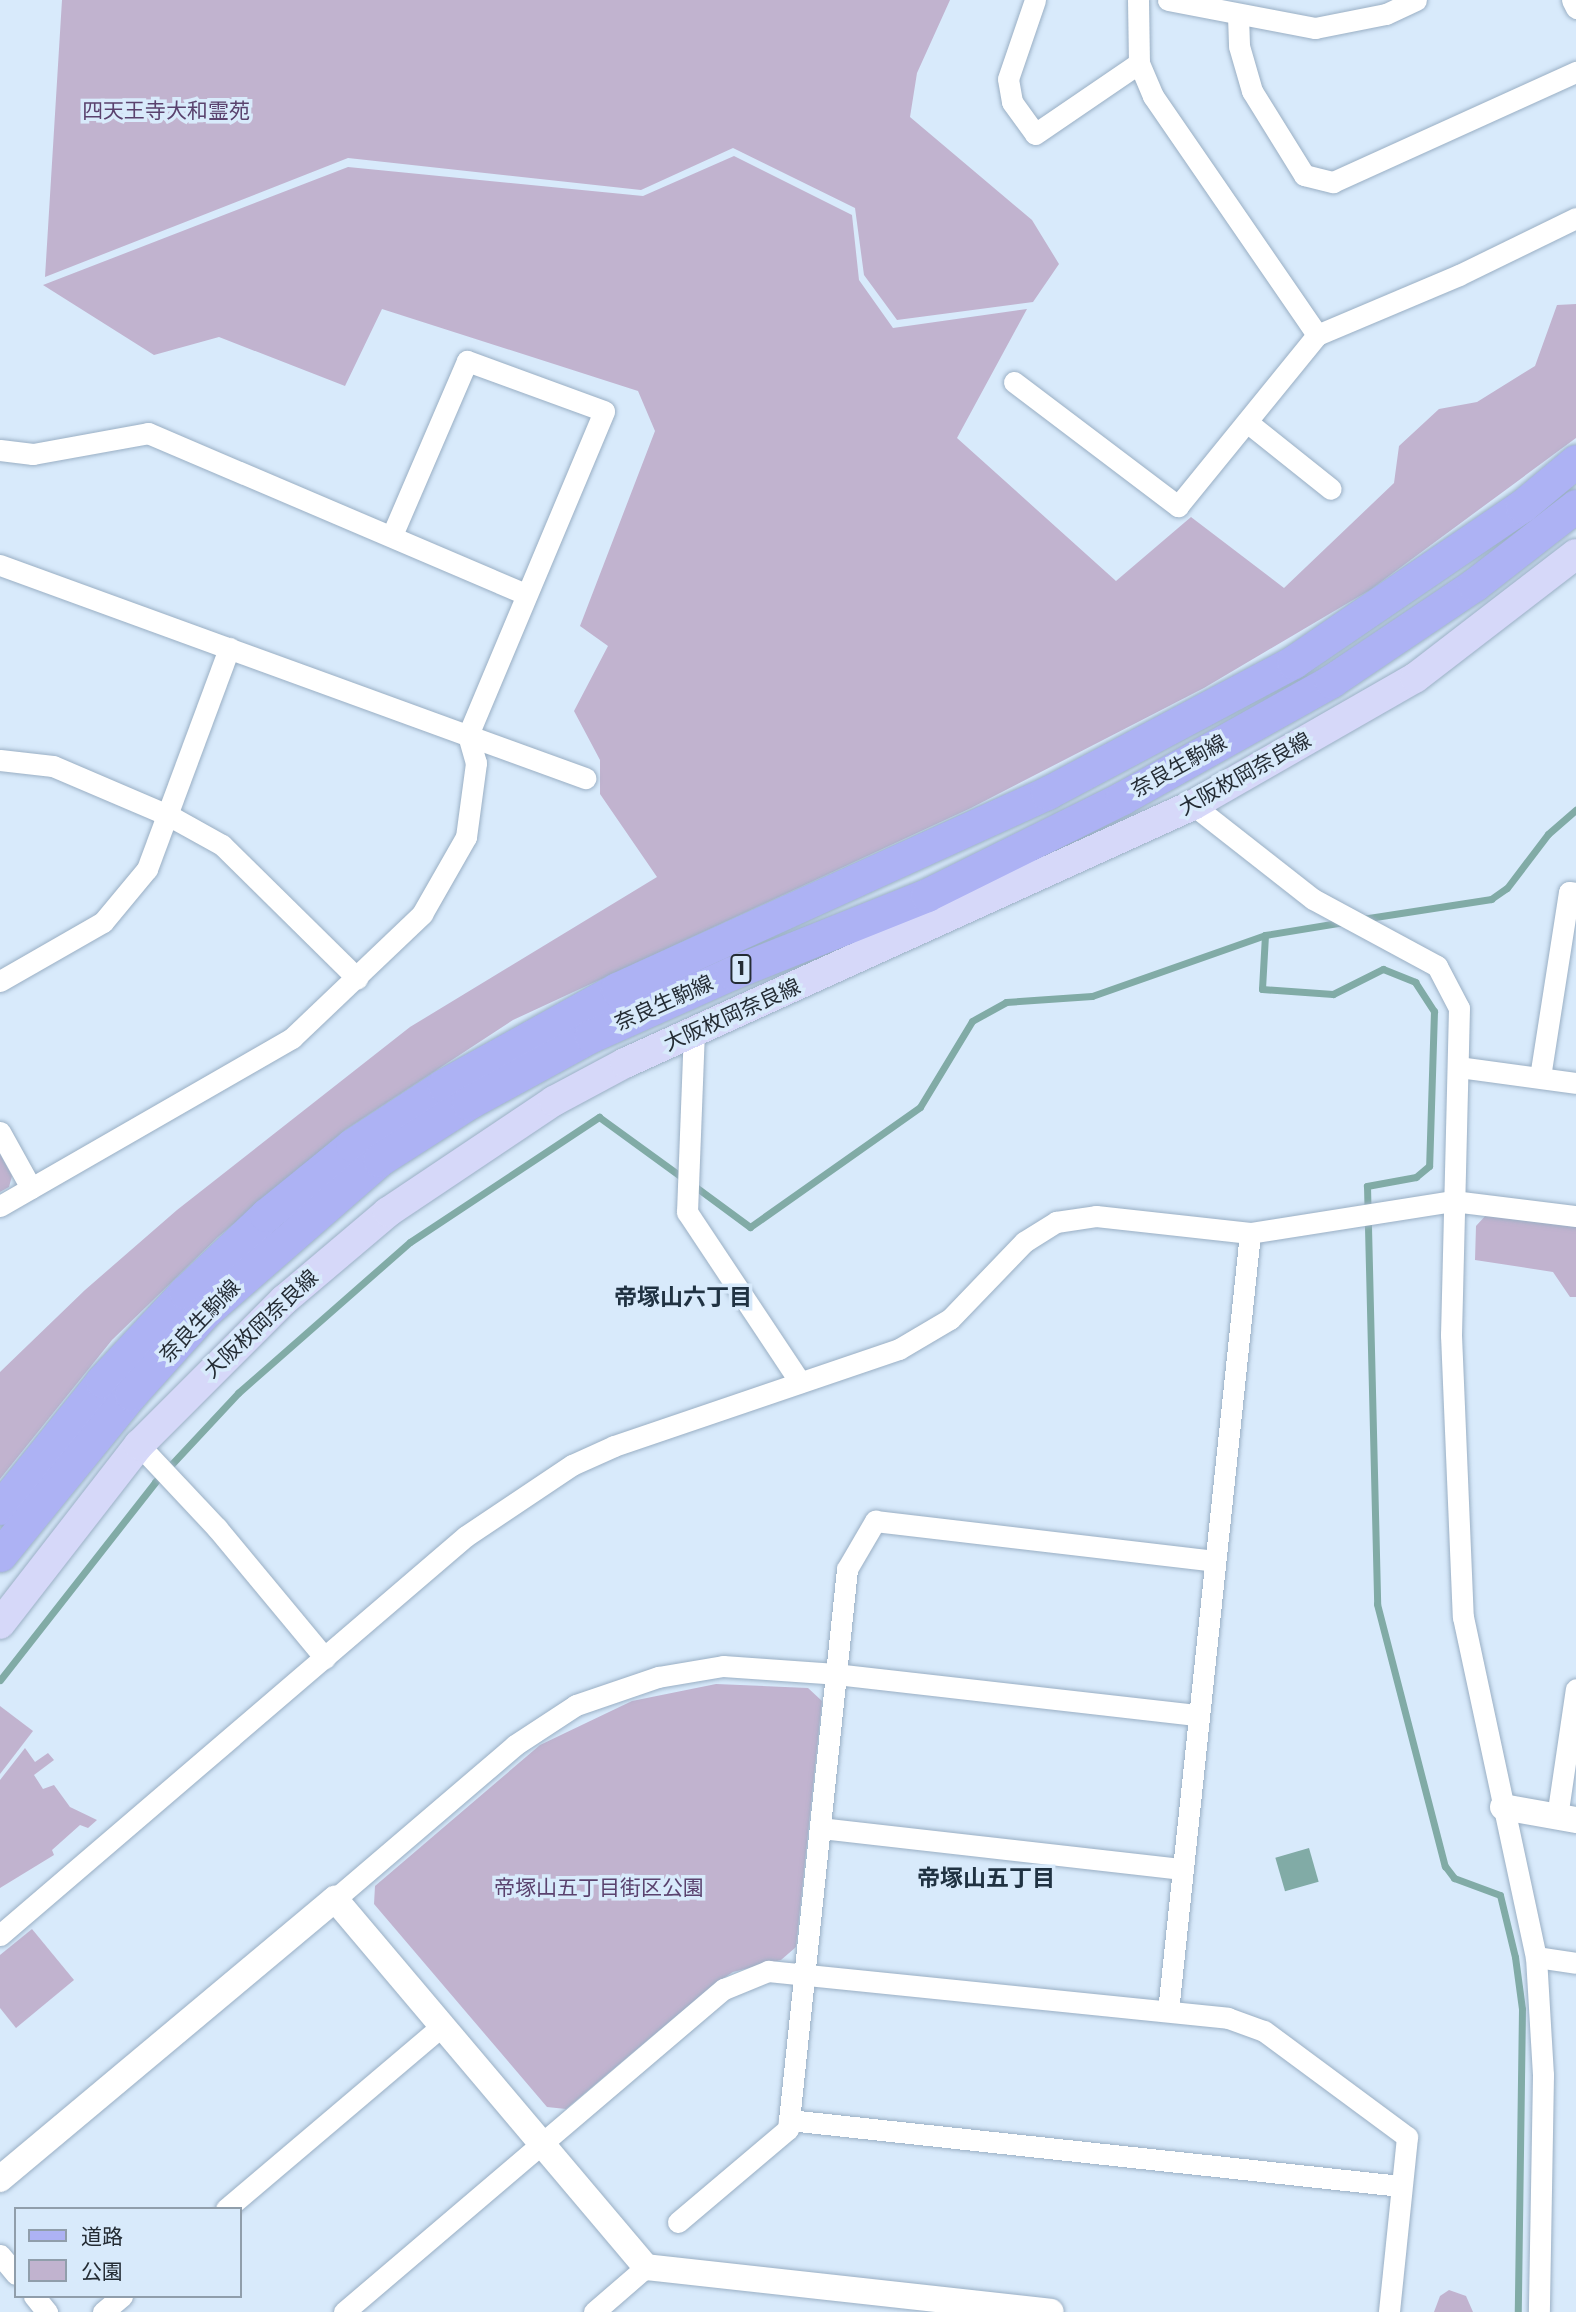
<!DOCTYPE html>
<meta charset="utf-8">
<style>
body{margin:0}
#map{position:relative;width:1576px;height:2312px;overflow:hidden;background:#d8eafb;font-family:Poppins,"Noto Sans JP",sans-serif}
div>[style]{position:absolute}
.green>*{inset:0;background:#c1b3cf}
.water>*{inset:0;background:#81aba6;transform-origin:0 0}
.stream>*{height:7px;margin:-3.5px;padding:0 3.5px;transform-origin:3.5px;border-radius:3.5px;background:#81aba6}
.roads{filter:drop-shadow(0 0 2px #9aafc4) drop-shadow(0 0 2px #9aafc4)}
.minor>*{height:21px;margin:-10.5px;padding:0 10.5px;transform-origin:10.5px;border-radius:10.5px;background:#fff}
.tertiary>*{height:26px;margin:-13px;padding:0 13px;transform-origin:13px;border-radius:13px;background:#fff}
.secondary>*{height:30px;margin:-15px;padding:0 15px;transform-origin:15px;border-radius:15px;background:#d6d8f9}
.primary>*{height:33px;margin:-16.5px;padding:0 16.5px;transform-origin:16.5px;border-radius:16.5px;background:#adb2f4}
span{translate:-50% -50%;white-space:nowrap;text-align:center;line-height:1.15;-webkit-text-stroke:7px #d8eafb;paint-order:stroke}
.shield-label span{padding:2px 5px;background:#d8eafb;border:2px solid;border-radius:5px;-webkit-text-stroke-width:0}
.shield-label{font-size:19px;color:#242c34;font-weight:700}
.park-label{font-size:21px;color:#5a426e}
.street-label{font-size:21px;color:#242c34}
.neighbourhood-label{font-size:23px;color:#203242;font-weight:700}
.legend{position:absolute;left:14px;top:2207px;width:228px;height:91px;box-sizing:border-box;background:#d8eafb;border:2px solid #909eab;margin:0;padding:9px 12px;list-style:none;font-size:21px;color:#242c34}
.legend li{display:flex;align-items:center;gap:14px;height:35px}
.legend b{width:35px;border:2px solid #909eab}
</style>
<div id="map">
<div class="green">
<div style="clip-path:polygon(62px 0,950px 0,917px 73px,910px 117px,1032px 220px,1059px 264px,1033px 302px,897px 320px,864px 275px,855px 208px,733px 148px,641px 190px,348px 158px,45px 277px)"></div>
<div style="clip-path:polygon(734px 156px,852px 215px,859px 280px,893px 328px,1027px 309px,957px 438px,1116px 581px,1191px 517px,1284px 588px,1394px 483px,1399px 446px,1439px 409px,1477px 402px,1535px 366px,1557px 305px,1576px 304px,1576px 438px,1370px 590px,1204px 688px,971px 808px,513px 1020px,345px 1130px,218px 1237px,112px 1340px,0 1479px,0 1372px,85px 1290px,177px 1210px,410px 1027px,657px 877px,600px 794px,600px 760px,574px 711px,608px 646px,580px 626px,655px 431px,638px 391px,382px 309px,345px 386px,219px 337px,154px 355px,43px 285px,348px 167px,643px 196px)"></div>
<div style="clip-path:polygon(0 1154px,12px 1176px,9px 1187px,0 1192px)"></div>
<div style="clip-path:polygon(1487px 1214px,1576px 1227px,1576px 1297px,1570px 1297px,1553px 1272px,1475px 1260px,1476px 1226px)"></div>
<div style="clip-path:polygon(716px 1684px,808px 1688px,822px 1701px,796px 1947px,781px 1960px,733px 1972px,713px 1985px,566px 2109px,547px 2107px,374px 1904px,375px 1886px,540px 1745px,632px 1701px)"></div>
<div style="clip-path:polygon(0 1706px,33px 1731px,0 1774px)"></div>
<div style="clip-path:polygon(25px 1748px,35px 1762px,48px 1753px,54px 1760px,34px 1775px,43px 1789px,54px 1785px,70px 1807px,97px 1820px,88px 1828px,80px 1825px,52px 1850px,54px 1855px,0 1888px,0 1780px)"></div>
<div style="clip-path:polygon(32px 1929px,74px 1980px,16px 2028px,0 2008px,0 1955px)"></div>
<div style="clip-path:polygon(1449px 2290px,1466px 2296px,1473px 2312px,1434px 2312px,1440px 2296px)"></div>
</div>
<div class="water">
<div style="left:1309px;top:1848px;width:35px;height:35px;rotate:74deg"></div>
</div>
<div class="stream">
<div style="left:1362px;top:919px;width:131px;rotate:-8.8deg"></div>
<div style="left:1491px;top:899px;width:19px;rotate:-35deg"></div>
<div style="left:1507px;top:888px;width:68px;rotate:-52.8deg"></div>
<div style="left:1548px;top:834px;width:37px;rotate:-41deg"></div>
<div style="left:1265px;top:935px;width:54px;rotate:93.2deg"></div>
<div style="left:1262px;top:989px;width:71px;rotate:4deg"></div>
<div style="left:1333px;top:994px;width:56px;rotate:-26.6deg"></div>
<div style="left:1383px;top:969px;width:35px;rotate:22deg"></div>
<div style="left:1415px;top:982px;width:35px;rotate:57deg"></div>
<div style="left:1434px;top:1011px;width:155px;rotate:91.8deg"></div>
<div style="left:1429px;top:1166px;width:17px;rotate:140deg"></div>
<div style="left:1416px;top:1177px;width:50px;rotate:169.6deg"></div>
<div style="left:1367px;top:1186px;width:418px;rotate:88.6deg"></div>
<div style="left:1377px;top:1604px;width:271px;rotate:75.5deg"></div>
<div style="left:1445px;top:1866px;width:15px;rotate:53deg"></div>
<div style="left:1454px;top:1878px;width:49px;rotate:20.3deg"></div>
<div style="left:1500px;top:1895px;width:64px;rotate:76.4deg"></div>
<div style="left:1515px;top:1957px;width:52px;rotate:82.3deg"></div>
<div style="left:1522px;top:2009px;width:303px;rotate:90.8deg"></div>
<div style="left:693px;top:1185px;width:71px;rotate:36.4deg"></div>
<div style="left:750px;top:1227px;width:208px;rotate:-35.2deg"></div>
<div style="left:920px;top:1107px;width:100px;rotate:-58.8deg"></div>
<div style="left:972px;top:1021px;width:39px;rotate:-29deg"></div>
<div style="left:1006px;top:1002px;width:86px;rotate:-4deg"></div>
<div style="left:1092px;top:996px;width:183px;rotate:-19.4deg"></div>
<div style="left:1265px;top:935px;width:80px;rotate:-9.3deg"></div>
<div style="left:0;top:1680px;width:251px;rotate:-51.9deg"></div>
<div style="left:155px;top:1482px;width:122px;rotate:-47deg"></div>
<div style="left:238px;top:1393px;width:229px;rotate:-41.3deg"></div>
<div style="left:410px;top:1242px;width:227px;rotate:-33.5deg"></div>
<div style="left:599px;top:1117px;width:104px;rotate:36deg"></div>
</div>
<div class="roads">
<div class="minor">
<div style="left:1035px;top:0;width:83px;rotate:108.9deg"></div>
<div style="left:1008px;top:79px;width:23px;rotate:80deg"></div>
<div style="left:1012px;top:102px;width:39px;rotate:54deg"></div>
<div style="left:1035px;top:134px;width:126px;rotate:-34.3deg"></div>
<div style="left:1138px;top:0;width:63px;rotate:89.1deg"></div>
<div style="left:1139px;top:63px;width:36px;rotate:67deg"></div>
<div style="left:1153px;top:96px;width:290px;rotate:55.5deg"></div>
<div style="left:1168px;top:0;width:150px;rotate:10.8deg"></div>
<div style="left:1315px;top:28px;width:72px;rotate:-11.2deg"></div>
<div style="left:1386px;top:14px;width:33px;rotate:-25deg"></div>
<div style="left:1572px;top:0;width:9px;rotate:63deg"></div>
<div style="left:1238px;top:16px;width:30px;rotate:88deg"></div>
<div style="left:1239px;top:46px;width:47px;rotate:73.9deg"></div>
<div style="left:1252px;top:91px;width:99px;rotate:58.2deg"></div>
<div style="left:1304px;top:175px;width:30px;rotate:14deg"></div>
<div style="left:1333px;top:182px;width:267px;rotate:-24.4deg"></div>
<div style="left:1014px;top:382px;width:206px;rotate:37.1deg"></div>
<div style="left:1178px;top:506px;width:220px;rotate:-50.9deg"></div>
<div style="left:1317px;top:335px;width:154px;rotate:-22.9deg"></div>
<div style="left:1459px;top:275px;width:130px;rotate:-26deg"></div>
<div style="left:1247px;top:422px;width:107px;rotate:38.6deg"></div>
<div style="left:0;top:450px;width:33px;rotate:7deg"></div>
<div style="left:33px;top:454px;width:117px;rotate:-10.3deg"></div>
<div style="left:148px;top:433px;width:410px;rotate:23.1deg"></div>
<div style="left:0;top:565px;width:623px;rotate:20.01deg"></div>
<div style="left:0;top:760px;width:53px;rotate:6.5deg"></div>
<div style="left:53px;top:766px;width:125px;rotate:23.1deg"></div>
<div style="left:168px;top:815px;width:62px;rotate:29.1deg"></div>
<div style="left:222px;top:845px;width:190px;rotate:44.6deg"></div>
<div style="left:1193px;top:805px;width:152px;rotate:38.1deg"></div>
<div style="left:1313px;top:899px;width:141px;rotate:28.4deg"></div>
<div style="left:1437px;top:966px;width:47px;rotate:62.4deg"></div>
<div style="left:1459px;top:1008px;width:327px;rotate:91.4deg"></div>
<div style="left:1451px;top:1335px;width:282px;rotate:87.6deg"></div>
<div style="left:1463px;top:1617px;width:348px;rotate:77.9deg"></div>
<div style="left:1536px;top:1957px;width:118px;rotate:86.6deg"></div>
<div style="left:1543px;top:2075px;width:237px;rotate:91deg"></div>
<div style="left:0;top:981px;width:119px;rotate:-29.8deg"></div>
<div style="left:103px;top:922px;width:69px;rotate:-50.3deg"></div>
<div style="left:147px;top:869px;width:236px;rotate:-69.6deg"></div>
<div style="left:694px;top:1030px;width:182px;rotate:92.2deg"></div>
<div style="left:687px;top:1212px;width:204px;rotate:56.4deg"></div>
<div style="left:1459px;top:1067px;width:118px;rotate:7.8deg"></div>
<div style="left:1540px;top:1077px;width:187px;rotate:-81.1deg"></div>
<div style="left:1569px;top:892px;width:7px;rotate:8deg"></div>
<div style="left:0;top:1132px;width:64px;rotate:61deg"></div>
<div style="left:0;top:1206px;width:337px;rotate:-29.9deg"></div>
<div style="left:292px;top:1038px;width:180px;rotate:-43.6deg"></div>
<div style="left:422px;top:914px;width:89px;rotate:-60.3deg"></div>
<div style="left:466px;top:837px;width:75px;rotate:-82.3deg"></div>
<div style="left:476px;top:763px;width:29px;rotate:-106deg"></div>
<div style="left:468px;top:735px;width:351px;rotate:-67.2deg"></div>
<div style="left:604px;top:411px;width:146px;rotate:-159.9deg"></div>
<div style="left:467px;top:361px;width:189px;rotate:113.3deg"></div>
<div style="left:139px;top:1445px;width:114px;rotate:46.8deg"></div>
<div style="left:217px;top:1528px;width:169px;rotate:50.3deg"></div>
<div style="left:1557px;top:1817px;width:129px;rotate:-81.6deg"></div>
<div style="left:821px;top:1828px;width:360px;rotate:6.5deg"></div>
<div style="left:335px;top:1899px;width:237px;rotate:-40.5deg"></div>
<div style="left:515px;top:1745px;width:73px;rotate:-33.3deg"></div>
<div style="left:576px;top:1705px;width:87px;rotate:-18.9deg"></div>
<div style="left:658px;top:1677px;width:66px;rotate:-9.6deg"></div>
<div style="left:723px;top:1666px;width:113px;rotate:4deg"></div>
<div style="left:836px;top:1674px;width:363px;rotate:6.5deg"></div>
<div style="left:0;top:1935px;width:613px;rotate:-40.57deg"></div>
<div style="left:466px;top:1536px;width:128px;rotate:-33.8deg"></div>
<div style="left:572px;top:1465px;width:46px;rotate:-24.3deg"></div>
<div style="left:614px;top:1446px;width:301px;rotate:-18.8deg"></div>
<div style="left:899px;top:1349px;width:59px;rotate:-30.5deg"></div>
<div style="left:950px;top:1319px;width:107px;rotate:-46.1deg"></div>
<div style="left:1024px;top:1242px;width:38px;rotate:-32deg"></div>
<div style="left:1056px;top:1222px;width:40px;rotate:-8.5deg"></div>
<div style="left:1096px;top:1216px;width:155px;rotate:6.3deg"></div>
<div style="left:1250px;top:1233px;width:206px;rotate:-9deg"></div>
<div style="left:1453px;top:1201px;width:124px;rotate:7deg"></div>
<div style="left:1536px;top:1957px;width:40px;rotate:8.5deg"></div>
<div style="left:1168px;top:2011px;width:782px;rotate:-83.98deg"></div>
<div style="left:789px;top:2120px;width:554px;rotate:-83.99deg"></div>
<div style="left:847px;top:1569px;width:56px;rotate:-59.7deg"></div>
<div style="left:875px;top:1521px;width:342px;rotate:6.7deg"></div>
<div style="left:226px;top:2209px;width:283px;rotate:-40.3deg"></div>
<div style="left:678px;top:2222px;width:144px;rotate:-40.2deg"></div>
<div style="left:788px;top:2129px;width:9px;rotate:-84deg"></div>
<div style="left:789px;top:2120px;width:616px;rotate:6.16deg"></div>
<div style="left:0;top:2255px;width:25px;rotate:50deg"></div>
<div style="left:34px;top:2296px;width:21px;rotate:51deg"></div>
<div style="left:103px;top:2312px;width:25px;rotate:-40deg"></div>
<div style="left:344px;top:2312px;width:499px;rotate:-40.4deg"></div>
<div style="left:724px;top:1989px;width:48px;rotate:-22.2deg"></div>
<div style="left:768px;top:1971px;width:462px;rotate:5.8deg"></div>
<div style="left:1228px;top:2018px;width:38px;rotate:20deg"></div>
<div style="left:1264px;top:2031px;width:178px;rotate:36.5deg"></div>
<div style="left:1407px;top:2137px;width:176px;rotate:95.9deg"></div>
<div style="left:594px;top:2312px;width:69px;rotate:-40.9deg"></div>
</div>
<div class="tertiary">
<div style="left:1503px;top:1807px;width:74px;rotate:10.1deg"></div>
<div style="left:0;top:2179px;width:437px;rotate:-39.9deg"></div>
<div style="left:335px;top:1899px;width:482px;rotate:49.8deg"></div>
<div style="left:646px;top:2267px;width:407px;rotate:6.3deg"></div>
</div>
<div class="secondary">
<div style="left:0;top:1624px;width:227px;rotate:-52.2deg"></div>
<div style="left:139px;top:1445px;width:205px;rotate:-45deg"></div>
<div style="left:284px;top:1300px;width:136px;rotate:-40.2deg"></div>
<div style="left:388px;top:1212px;width:200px;rotate:-33.8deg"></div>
<div style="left:554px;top:1101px;width:81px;rotate:-28.2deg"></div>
<div style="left:625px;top:1063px;width:624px;rotate:-24.43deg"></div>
<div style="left:1193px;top:805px;width:256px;rotate:-29.8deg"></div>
<div style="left:1415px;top:678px;width:203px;rotate:-37.6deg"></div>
</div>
<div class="primary">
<div style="left:0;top:1508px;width:163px;rotate:-51.2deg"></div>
<div style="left:102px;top:1381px;width:122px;rotate:-47deg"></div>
<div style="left:185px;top:1292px;width:112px;rotate:-43.5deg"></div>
<div style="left:266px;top:1215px;width:111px;rotate:-39.1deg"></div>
<div style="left:352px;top:1145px;width:110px;rotate:-33.1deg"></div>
<div style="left:444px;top:1085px;width:198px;rotate:-29deg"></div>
<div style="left:617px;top:989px;width:473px;rotate:-24.5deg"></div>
<div style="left:1047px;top:793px;width:279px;rotate:-28deg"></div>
<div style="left:1293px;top:662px;width:277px;rotate:-34.3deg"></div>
<div style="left:1522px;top:506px;width:70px;rotate:-39.8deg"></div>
<div style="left:0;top:1555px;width:208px;rotate:-50.9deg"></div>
<div style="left:131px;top:1394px;width:110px;rotate:-47.9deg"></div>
<div style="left:205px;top:1312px;width:231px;rotate:-41.1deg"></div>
<div style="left:379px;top:1160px;width:106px;rotate:-32.6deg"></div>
<div style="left:468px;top:1103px;width:140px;rotate:-28.6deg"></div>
<div style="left:591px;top:1036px;width:154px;rotate:-24.1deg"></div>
<div style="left:732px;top:973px;width:210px;rotate:-21.8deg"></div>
<div style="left:927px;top:895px;width:218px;rotate:-26.4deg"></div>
<div style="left:1122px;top:798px;width:240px;rotate:-29.2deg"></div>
<div style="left:1331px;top:681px;width:172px;rotate:-33.9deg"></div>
<div style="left:1474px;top:585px;width:129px;rotate:-37.8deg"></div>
</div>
</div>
<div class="shield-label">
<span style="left:741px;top:969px">1</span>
</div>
<div class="park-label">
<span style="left:166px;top:111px">四天王寺大和霊苑</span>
<span style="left:599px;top:1888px">帝塚山五丁目街区公園</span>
</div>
<div class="street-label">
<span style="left:1179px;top:766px;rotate:-29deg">奈良生駒線</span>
<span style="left:1245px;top:774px;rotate:-29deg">大阪枚岡奈良線</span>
<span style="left:664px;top:1003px;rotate:-24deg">奈良生駒線</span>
<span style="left:732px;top:1015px;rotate:-24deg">大阪枚岡奈良線</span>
<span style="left:200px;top:1321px;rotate:-46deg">奈良生駒線</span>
<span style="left:261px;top:1324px;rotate:-43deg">大阪枚岡奈良線</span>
</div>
<div class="neighbourhood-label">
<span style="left:683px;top:1297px">帝塚山六丁目</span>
<span style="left:986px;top:1878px">帝塚山五丁目</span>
</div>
<ul class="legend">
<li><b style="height:9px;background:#adb2f4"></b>道路</li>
<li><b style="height:19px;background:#c1b3cf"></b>公園</li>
</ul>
</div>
